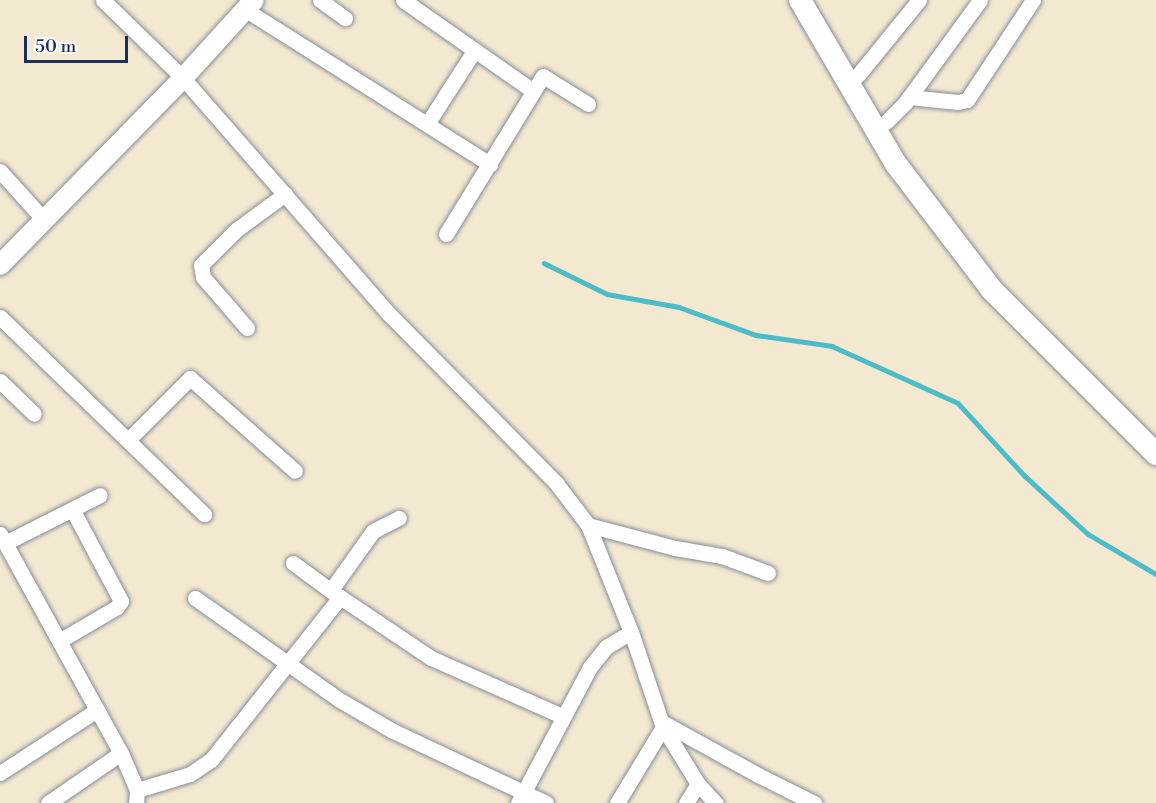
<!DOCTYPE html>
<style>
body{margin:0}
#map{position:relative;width:1156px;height:803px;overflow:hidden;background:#f3e9d1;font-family:"Libre Bodoni",serif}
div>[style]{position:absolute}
.stream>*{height:4.5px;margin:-2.25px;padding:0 2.25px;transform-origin:2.25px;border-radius:2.25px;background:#4ebbc8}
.roads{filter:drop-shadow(0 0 2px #878c98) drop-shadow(0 0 2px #878c98)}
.street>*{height:15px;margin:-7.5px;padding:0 7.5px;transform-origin:7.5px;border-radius:7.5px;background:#fff}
.secondary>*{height:20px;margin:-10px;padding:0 10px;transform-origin:10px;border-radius:10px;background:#fff}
.primary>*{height:22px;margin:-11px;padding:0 11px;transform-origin:11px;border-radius:11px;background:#fff}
span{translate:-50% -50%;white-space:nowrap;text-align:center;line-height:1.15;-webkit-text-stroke:4.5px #fff;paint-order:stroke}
.scale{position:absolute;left:24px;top:36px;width:104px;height:27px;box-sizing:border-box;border:3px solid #1b2f5e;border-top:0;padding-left:8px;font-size:18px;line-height:21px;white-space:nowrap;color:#1b2f5e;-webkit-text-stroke:4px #fff;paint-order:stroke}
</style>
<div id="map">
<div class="stream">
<div style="left:544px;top:263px;width:70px;rotate:26.2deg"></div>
<div style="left:607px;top:294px;width:73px;rotate:10.2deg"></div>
<div style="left:679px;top:307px;width:82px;rotate:20deg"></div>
<div style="left:756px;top:335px;width:77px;rotate:8.2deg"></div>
<div style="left:832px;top:346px;width:138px;rotate:24.3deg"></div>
<div style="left:958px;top:403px;width:99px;rotate:47.5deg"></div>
<div style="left:1025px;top:476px;width:86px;rotate:42.6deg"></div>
<div style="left:1088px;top:534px;width:79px;rotate:30.5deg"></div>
</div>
<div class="roads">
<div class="street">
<div style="left:103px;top:0;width:112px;rotate:44.3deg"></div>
<div style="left:183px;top:78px;width:313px;rotate:48.9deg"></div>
<div style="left:389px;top:314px;width:238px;rotate:45.3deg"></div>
<div style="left:556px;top:483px;width:53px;rotate:52.7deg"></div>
<div style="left:588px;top:525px;width:115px;rotate:68.1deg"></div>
<div style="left:631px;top:632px;width:100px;rotate:71.4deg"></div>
<div style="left:663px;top:727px;width:67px;rotate:58.4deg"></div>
<div style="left:698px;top:784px;width:26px;rotate:47deg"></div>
<div style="left:320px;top:0;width:31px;rotate:36deg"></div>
<div style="left:403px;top:0;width:159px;rotate:35deg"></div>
<div style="left:246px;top:10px;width:289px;rotate:32.3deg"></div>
<div style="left:858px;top:75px;width:97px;rotate:-50.9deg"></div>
<div style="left:909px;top:97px;width:49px;rotate:5.8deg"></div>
<div style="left:958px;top:102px;width:9px;rotate:-13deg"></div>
<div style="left:967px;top:100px;width:120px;rotate:-56.6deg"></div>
<div style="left:886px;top:122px;width:27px;rotate:-45deg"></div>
<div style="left:905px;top:103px;width:127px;rotate:-53.9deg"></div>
<div style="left:427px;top:124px;width:87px;rotate:-57.2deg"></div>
<div style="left:0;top:171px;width:67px;rotate:48deg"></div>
<div style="left:446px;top:234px;width:185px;rotate:-58.5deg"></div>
<div style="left:543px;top:76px;width:53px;rotate:31.9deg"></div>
<div style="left:0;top:317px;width:284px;rotate:44deg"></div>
<div style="left:247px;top:328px;width:67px;rotate:-130.8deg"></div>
<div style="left:203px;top:277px;width:12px;rotate:-99deg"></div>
<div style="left:201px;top:265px;width:49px;rotate:-45deg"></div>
<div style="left:236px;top:230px;width:61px;rotate:-36.3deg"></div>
<div style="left:0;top:381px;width:47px;rotate:44.1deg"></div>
<div style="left:128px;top:440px;width:88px;rotate:-45deg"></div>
<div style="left:190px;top:378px;width:140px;rotate:41.5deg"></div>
<div style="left:588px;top:525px;width:90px;rotate:14.8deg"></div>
<div style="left:675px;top:548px;width:48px;rotate:9.7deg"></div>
<div style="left:722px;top:556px;width:49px;rotate:20.3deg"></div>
<div style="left:0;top:534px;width:250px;rotate:61.1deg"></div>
<div style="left:121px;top:753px;width:40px;rotate:66.6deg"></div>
<div style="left:137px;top:790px;width:13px;rotate:94deg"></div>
<div style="left:5px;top:543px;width:106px;rotate:-26.8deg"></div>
<div style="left:293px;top:563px;width:56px;rotate:36.3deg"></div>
<div style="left:331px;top:590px;width:72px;rotate:-54.6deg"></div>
<div style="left:373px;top:531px;width:29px;rotate:-27deg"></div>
<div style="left:195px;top:598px;width:175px;rotate:35.2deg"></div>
<div style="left:338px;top:699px;width:64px;rotate:30.2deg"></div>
<div style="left:393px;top:731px;width:169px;rotate:25.2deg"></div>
<div style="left:59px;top:641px;width:67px;rotate:-30.4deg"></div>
<div style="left:117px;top:607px;width:7px;rotate:-56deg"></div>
<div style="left:121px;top:601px;width:104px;rotate:-118deg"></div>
<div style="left:662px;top:722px;width:110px;rotate:28.9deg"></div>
<div style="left:758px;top:775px;width:63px;rotate:26.6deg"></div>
<div style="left:0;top:773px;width:116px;rotate:-33deg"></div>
<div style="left:137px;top:790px;width:55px;rotate:-16.8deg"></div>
<div style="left:190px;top:774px;width:25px;rotate:-34deg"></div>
<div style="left:211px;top:760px;width:208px;rotate:-51.6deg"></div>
<div style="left:340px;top:597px;width:110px;rotate:33.8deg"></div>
<div style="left:431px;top:658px;width:143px;rotate:23.9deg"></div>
<div style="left:48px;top:803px;width:88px;rotate:-34.4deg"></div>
<div style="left:518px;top:803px;width:154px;rotate:-62.1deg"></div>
<div style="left:590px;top:667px;width:26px;rotate:-51deg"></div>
<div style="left:606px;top:647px;width:29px;rotate:-31deg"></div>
<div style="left:617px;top:803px;width:89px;rotate:-58.8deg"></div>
<div style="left:686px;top:803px;width:22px;rotate:-58deg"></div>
</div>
<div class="secondary">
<div style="left:0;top:265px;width:262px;rotate:-45.6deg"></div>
<div style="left:183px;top:78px;width:105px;rotate:-47.7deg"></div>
</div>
<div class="primary">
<div style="left:800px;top:0;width:190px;rotate:59.7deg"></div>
<div style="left:896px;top:164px;width:158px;rotate:52.7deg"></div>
<div style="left:992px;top:290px;width:232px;rotate:45deg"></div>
</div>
</div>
<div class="scale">50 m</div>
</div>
